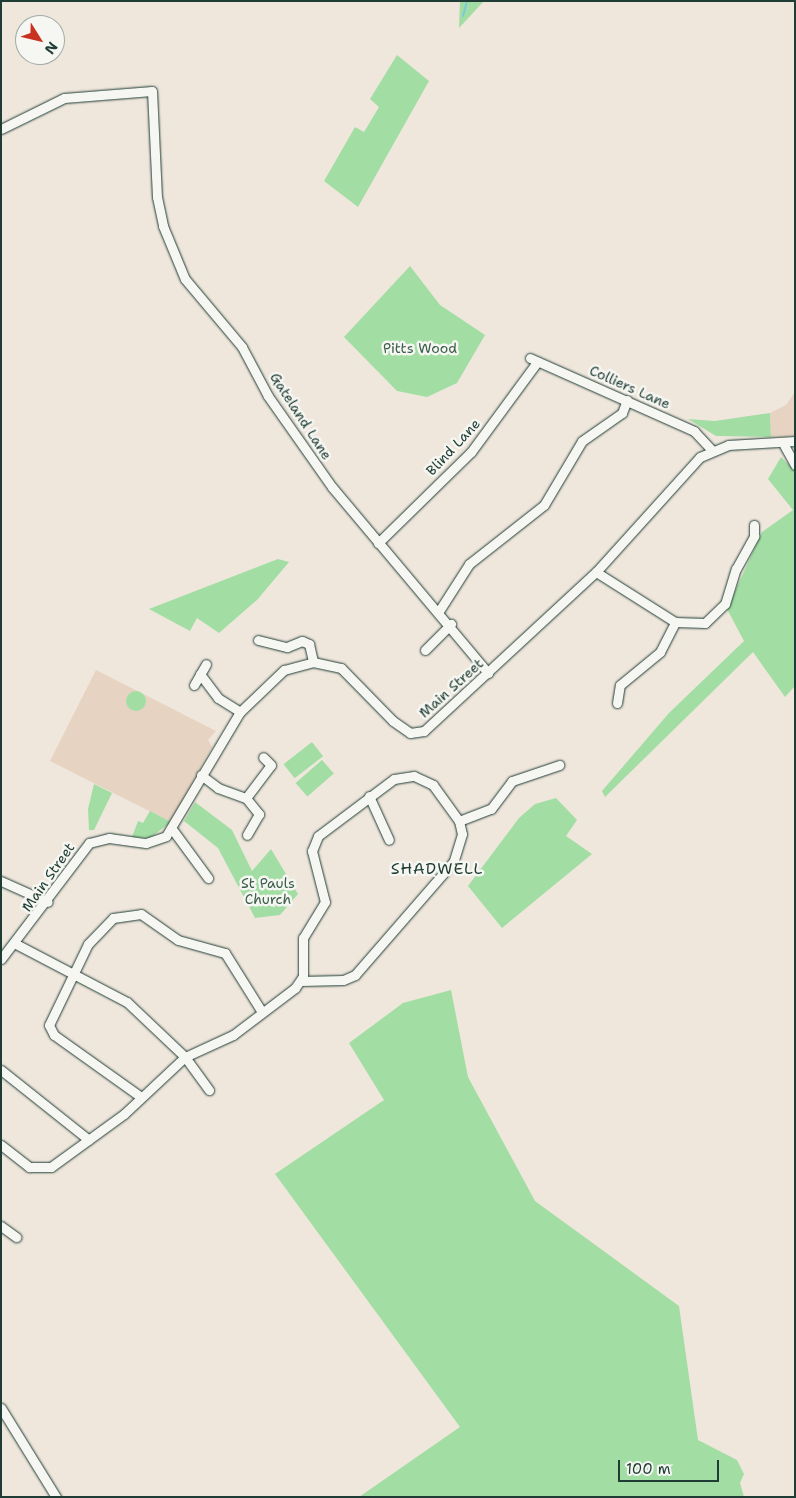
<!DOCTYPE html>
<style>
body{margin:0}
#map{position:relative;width:796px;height:1498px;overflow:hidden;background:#efe6dc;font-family:"Shantell Sans",sans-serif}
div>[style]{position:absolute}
.built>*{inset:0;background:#e7d3c2}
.green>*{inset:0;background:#a2dea4;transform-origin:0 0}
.round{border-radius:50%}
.stream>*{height:2px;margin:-1px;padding:0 1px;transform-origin:1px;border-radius:1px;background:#7bcbd5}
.roads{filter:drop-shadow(0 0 1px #1f3d34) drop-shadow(0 0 1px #1f3d34)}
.minor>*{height:9px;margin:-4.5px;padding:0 4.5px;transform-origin:4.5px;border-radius:4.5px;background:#f6f6f2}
span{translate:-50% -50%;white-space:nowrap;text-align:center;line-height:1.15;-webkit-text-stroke:5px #f6f6f2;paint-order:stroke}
.park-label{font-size:14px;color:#395d4a}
.street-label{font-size:14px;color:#1f3d34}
.quarter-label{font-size:16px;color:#1f3d34;letter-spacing:1px}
.frame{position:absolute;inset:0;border:2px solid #1f3d34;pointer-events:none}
.north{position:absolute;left:15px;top:15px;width:50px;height:50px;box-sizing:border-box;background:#f6f6f2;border:1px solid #a0aca6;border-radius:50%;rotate:126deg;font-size:14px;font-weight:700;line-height:20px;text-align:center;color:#1f3d34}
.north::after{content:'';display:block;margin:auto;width:18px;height:22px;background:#c8321e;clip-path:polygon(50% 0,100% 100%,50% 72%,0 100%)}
.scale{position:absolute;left:618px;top:1460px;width:101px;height:22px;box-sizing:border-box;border:2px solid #1f3d34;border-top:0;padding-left:6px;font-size:15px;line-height:18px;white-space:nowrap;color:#1f3d34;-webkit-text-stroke:4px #f6f6f2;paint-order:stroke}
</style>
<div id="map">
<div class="built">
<div style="clip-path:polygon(795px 392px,795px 436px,771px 437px,770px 413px,786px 405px)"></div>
<div style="clip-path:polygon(96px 670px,216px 731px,208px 740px,212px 747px,171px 822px,50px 761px)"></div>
</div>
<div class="green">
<div style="clip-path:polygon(460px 1px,484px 1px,459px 28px)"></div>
<div style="clip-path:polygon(397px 55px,429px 81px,358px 207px,324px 181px,355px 127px,364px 132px,379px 107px,370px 99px)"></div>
<div style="clip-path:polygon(410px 266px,440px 305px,485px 335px,457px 383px,427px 397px,397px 391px,344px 337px)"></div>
<div style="clip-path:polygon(770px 413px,771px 437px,716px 436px,688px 419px,715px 421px)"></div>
<div style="clip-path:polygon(781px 457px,795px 471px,795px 686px,785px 697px,753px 652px,605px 797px,602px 791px,669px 713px,744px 641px,727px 609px,762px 532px,793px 510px,768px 479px)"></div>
<div style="clip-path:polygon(278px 559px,289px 562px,257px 600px,219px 633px,197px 618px,190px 631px,149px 609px)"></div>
<div class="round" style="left:126px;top:691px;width:20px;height:20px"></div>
<div style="left:312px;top:742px;width:18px;height:36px;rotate:52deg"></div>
<div style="left:322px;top:760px;width:18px;height:35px;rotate:49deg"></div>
<div style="clip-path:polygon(94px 784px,112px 793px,94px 830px,89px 830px,88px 809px)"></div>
<div style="clip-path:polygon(556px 798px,577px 820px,566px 836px,592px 854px,502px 928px,468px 886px,519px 818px,535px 804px)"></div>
<div style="clip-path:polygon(195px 802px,232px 830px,252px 871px,271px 849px,298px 894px,280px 915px,255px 918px,218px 848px,184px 821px)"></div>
<div style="clip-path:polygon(150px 811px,171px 822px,150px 838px,132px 837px,138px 821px,143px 823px)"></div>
<div style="clip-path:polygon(451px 990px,468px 1077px,535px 1201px,679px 1306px,698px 1440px,737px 1460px,744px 1474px,740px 1483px,744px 1497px,359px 1497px,460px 1427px,275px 1174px,384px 1100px,349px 1043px,403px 1003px)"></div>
</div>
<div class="stream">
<div style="left:463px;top:16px;width:16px;rotate:-75deg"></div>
</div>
<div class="roads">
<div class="minor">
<div style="left:1px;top:129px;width:70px;rotate:-26.2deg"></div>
<div style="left:64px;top:98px;width:88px;rotate:-4.5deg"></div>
<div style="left:152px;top:91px;width:106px;rotate:87.3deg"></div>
<div style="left:157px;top:197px;width:30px;rotate:78deg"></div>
<div style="left:163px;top:226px;width:57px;rotate:67.5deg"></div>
<div style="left:185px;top:279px;width:89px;rotate:50deg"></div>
<div style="left:242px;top:347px;width:55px;rotate:62deg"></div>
<div style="left:268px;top:396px;width:111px;rotate:54.9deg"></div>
<div style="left:332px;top:487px;width:243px;rotate:50deg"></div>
<div style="left:530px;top:358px;width:180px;rotate:24deg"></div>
<div style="left:694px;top:431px;width:26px;rotate:47deg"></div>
<div style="left:784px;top:445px;width:23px;rotate:61deg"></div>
<div style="left:378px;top:543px;width:130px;rotate:-44.4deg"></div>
<div style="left:471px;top:452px;width:112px;rotate:-53.7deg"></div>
<div style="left:596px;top:572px;width:93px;rotate:32.3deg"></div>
<div style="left:675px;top:622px;width:30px;rotate:2deg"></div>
<div style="left:705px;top:623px;width:28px;rotate:-44deg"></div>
<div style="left:725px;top:604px;width:37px;rotate:-73deg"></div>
<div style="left:736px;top:569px;width:38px;rotate:-61deg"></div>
<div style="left:754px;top:536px;width:11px;rotate:-90deg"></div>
<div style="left:439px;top:611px;width:56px;rotate:-57.4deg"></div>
<div style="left:469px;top:564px;width:95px;rotate:-38.2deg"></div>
<div style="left:544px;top:505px;width:74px;rotate:-59.3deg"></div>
<div style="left:582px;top:441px;width:49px;rotate:-35deg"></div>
<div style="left:622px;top:413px;width:14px;rotate:-69deg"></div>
<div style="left:258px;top:640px;width:30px;rotate:14deg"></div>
<div style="left:287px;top:647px;width:16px;rotate:-22deg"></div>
<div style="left:302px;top:641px;width:8px;rotate:23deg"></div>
<div style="left:309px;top:644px;width:18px;rotate:77deg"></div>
<div style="left:425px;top:650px;width:37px;rotate:-45deg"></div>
<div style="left:200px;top:674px;width:30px;rotate:53deg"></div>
<div style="left:218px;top:698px;width:26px;rotate:32deg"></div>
<div style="left:194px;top:685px;width:24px;rotate:-60deg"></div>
<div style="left:617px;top:703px;width:18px;rotate:-81deg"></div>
<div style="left:620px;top:685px;width:52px;rotate:-39.5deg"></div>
<div style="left:660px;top:652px;width:34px;rotate:-63deg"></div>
<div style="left:201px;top:775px;width:21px;rotate:37deg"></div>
<div style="left:218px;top:788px;width:30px;rotate:20deg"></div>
<div style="left:246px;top:798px;width:21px;rotate:51deg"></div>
<div style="left:259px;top:814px;width:24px;rotate:120deg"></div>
<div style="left:369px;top:796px;width:48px;rotate:65.6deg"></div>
<div style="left:246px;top:798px;width:41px;rotate:-52.9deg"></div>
<div style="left:271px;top:765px;width:11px;rotate:-135deg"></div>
<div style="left:459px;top:821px;width:34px;rotate:-21deg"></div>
<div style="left:491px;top:809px;width:35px;rotate:-53deg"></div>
<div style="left:512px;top:781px;width:50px;rotate:-18.8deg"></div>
<div style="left:172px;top:829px;width:61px;rotate:53.7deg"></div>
<div style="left:1px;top:881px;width:51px;rotate:24.1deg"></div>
<div style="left:16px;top:944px;width:125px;rotate:27.6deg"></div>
<div style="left:127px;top:1002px;width:80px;rotate:43.5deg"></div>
<div style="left:185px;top:1057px;width:41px;rotate:54deg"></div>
<div style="left:1px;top:959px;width:146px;rotate:-52.8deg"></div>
<div style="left:89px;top:843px;width:21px;rotate:-14deg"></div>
<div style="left:109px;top:838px;width:37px;rotate:8deg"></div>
<div style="left:146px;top:843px;width:21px;rotate:-19deg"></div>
<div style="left:166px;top:836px;width:144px;rotate:-59.2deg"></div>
<div style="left:240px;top:712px;width:61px;rotate:-43.7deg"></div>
<div style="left:284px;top:670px;width:30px;rotate:-15deg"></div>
<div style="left:313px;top:662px;width:29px;rotate:12deg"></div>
<div style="left:341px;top:668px;width:74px;rotate:45.5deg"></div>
<div style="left:393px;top:721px;width:21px;rotate:35deg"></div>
<div style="left:410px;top:733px;width:14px;rotate:-8deg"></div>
<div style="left:424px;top:731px;width:234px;rotate:-42.8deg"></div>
<div style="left:596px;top:572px;width:155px;rotate:-47.9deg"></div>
<div style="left:700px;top:457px;width:30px;rotate:-23deg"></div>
<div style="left:728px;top:445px;width:67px;rotate:-3.4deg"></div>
<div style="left:1px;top:1070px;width:112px;rotate:38.5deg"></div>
<div style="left:141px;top:1097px;width:107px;rotate:-144.5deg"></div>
<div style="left:54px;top:1035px;width:11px;rotate:-117deg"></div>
<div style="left:49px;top:1025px;width:90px;rotate:-64.3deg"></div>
<div style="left:88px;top:944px;width:36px;rotate:-46deg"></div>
<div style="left:113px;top:918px;width:28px;rotate:-8deg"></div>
<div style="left:141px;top:914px;width:45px;rotate:35.1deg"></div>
<div style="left:178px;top:940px;width:49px;rotate:15.5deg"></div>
<div style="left:225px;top:953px;width:70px;rotate:57.9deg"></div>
<div style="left:1px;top:1145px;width:36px;rotate:38deg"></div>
<div style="left:29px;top:1167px;width:22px"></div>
<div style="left:51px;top:1167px;width:90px;rotate:-36deg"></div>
<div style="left:124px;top:1114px;width:83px;rotate:-43.1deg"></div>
<div style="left:185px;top:1057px;width:53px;rotate:-24.6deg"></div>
<div style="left:233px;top:1035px;width:78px;rotate:-37.2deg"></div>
<div style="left:295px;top:988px;width:14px;rotate:-56deg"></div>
<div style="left:303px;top:976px;width:38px;rotate:-90deg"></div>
<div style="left:303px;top:938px;width:42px;rotate:-58.6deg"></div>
<div style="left:325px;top:902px;width:53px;rotate:-104.3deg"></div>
<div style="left:312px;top:851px;width:16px;rotate:-68deg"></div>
<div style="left:318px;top:836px;width:95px;rotate:-36.9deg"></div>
<div style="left:394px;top:779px;width:20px;rotate:-9deg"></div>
<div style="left:414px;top:776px;width:21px;rotate:25deg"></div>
<div style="left:433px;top:785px;width:44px;rotate:54.2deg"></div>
<div style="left:459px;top:821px;width:13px;rotate:77deg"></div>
<div style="left:462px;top:834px;width:28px;rotate:107deg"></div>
<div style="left:454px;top:861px;width:151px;rotate:131deg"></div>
<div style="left:355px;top:975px;width:13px;rotate:157deg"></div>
<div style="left:343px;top:980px;width:42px;rotate:178.6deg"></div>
<div style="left:1px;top:1226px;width:19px;rotate:36deg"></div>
<div style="left:1px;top:1408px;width:105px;rotate:58.3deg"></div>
</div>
</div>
<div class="park-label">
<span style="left:420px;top:348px">Pitts Wood</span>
<span style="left:268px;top:891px">St Pauls<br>Church</span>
</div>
<div class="street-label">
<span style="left:630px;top:387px;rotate:24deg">Colliers Lane</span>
<span style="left:301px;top:416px;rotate:57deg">Gateland Lane</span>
<span style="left:453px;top:447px;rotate:-47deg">Blind Lane</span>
<span style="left:451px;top:688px;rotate:-42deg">Main Street</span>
<span style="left:48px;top:877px;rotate:-55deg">Main Street</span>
</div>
<div class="quarter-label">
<span style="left:437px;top:869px">SHADWELL</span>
</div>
<div class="frame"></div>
<div class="north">N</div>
<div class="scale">100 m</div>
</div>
